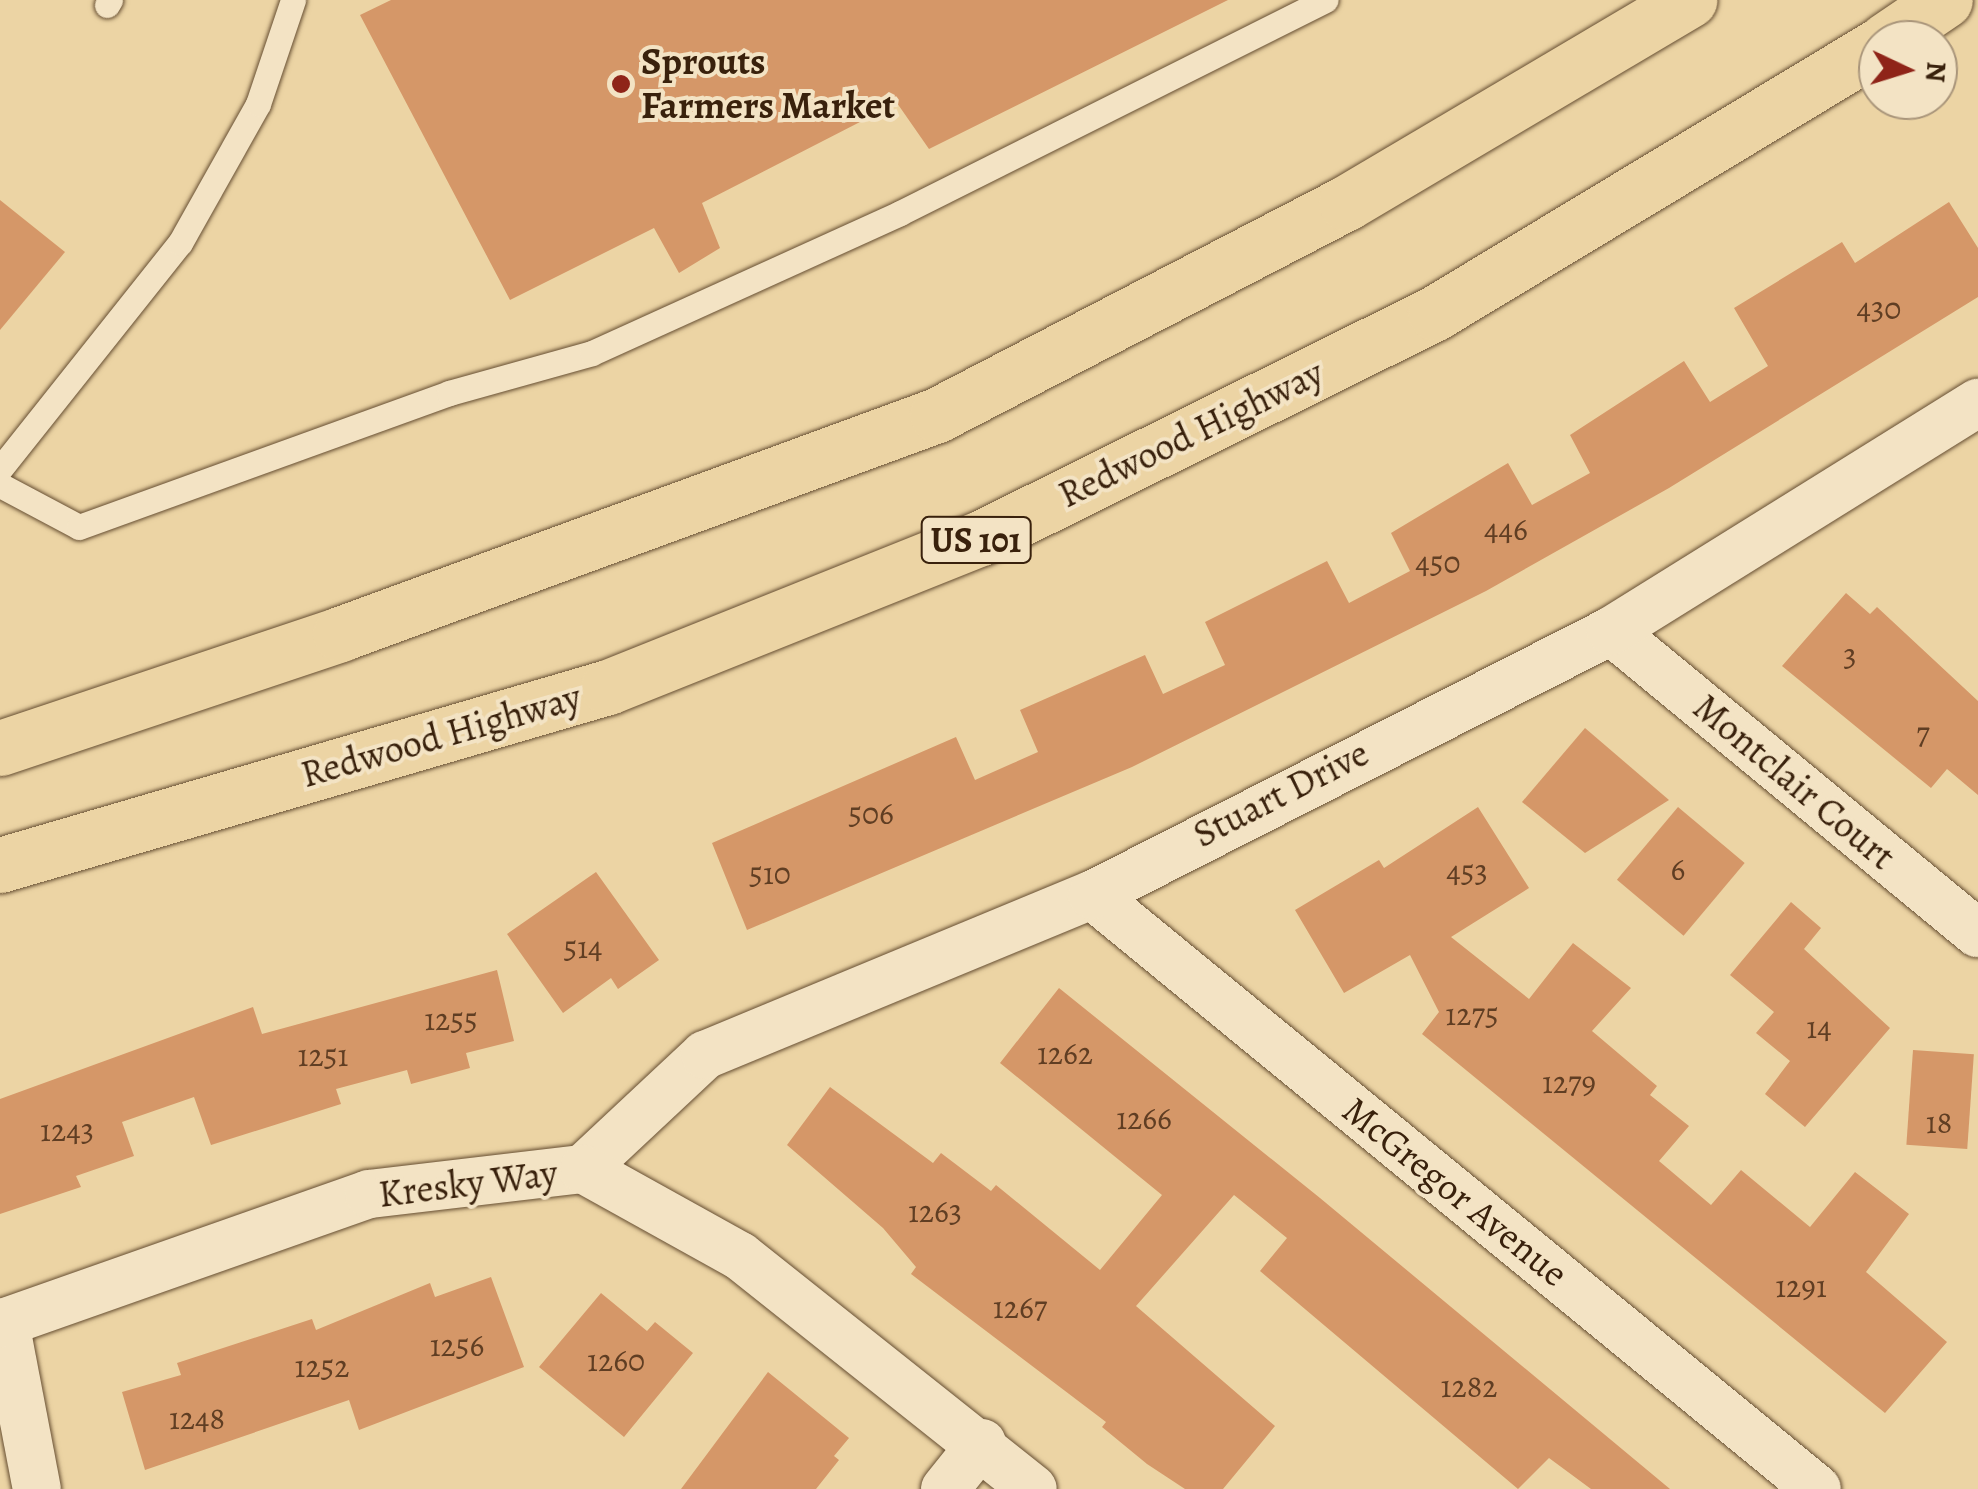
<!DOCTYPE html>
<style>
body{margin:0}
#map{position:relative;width:1978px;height:1489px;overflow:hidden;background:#ecd4a4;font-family:Alegreya,serif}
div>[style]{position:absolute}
.building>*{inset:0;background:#d59768;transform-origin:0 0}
.roads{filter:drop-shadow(0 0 2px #664e32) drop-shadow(0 0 2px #664e32)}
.service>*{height:25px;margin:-12.5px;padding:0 12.5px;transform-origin:12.5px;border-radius:12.5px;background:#f3e3c4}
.minor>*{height:48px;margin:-24px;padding:0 24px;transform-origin:24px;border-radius:24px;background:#f3e3c4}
.motorway>*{height:55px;margin:-27.5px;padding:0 27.5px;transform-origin:27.5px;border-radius:27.5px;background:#ecd4a4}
.dots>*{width:28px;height:28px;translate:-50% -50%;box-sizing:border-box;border:5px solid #f3e3c4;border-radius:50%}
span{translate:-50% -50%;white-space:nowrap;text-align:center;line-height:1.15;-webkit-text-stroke:8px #f3e3c4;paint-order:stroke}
.number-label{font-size:32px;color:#603e23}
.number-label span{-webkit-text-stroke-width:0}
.shield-label span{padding:2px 8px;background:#f3e3c4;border:2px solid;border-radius:8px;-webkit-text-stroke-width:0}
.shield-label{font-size:35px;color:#39210c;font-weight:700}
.poi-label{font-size:38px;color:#39210c;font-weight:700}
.left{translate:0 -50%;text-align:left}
.street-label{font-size:38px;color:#39210c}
.north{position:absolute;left:1858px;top:20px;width:100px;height:100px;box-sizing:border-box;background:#f3e3c4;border:2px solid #a9957a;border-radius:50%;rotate:94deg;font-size:28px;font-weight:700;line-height:40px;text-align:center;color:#39210c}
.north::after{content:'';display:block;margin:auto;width:35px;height:45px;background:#8f2418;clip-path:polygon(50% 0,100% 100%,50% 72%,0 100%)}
</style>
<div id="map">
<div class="building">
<div style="clip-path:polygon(391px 0,1228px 0,929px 149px,897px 103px,702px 203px,720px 248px,679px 273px,654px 228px,510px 300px,360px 15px)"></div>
<div style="clip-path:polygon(0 200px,65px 252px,0 330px)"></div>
<div style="clip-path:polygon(1949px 202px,1978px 248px,1978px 297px,1669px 488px,1486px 591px,1132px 767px,747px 930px,712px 843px,956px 737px,975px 780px,1038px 752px,1020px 710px,1145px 655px,1163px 694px,1225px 665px,1205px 622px,1327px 561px,1349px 603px,1410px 571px,1391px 533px,1508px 463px,1532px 505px,1590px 473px,1570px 435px,1684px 361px,1710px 402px,1768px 366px,1734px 308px,1842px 242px,1855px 263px)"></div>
<div style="clip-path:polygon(1846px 593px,1870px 614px,1877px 607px,1978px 701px,1978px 795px,1947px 769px,1931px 788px,1782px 666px)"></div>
<div style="clip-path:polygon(1585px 728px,1669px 800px,1585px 853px,1522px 802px)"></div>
<div style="clip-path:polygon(1478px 807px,1529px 888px,1451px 937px,1529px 999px,1573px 943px,1631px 988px,1592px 1031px,1657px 1086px,1650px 1095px,1689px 1126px,1659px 1161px,1711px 1205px,1741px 1170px,1810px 1227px,1855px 1172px,1909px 1214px,1866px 1272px,1947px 1342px,1885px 1413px,1422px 1034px,1439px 1012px,1410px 955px,1344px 993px,1295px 910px,1379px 860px,1384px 868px)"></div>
<div style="left:1678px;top:807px;width:87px;height:95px;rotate:40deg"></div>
<div style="clip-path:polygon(596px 872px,659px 960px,618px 989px,611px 978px,563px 1013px,507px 934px)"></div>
<div style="clip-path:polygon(1791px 902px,1821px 928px,1804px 949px,1890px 1028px,1805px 1127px,1765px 1094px,1790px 1061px,1756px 1033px,1774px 1012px,1730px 975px)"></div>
<div style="clip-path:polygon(497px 970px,514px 1041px,466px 1053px,470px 1068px,411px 1084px,407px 1070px,336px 1089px,341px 1104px,211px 1145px,194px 1097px,122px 1122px,134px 1156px,76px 1176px,81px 1187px,0 1214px,0 1099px,253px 1007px,262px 1034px)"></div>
<div style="clip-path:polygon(1059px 988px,1320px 1198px,1670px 1489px,1591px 1489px,1549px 1458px,1518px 1489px,1260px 1271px,1287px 1238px,1234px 1195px,1136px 1306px,1275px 1426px,1223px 1489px,1185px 1489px,1147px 1464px,1102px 1427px,1106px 1422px,911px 1274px,916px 1267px,883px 1228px,787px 1145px,830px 1087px,933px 1163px,941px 1153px,991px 1191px,996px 1185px,1100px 1270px,1162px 1195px,1000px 1063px)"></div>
<div style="left:1913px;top:1050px;width:61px;height:95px;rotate:4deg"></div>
<div style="clip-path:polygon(491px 1277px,524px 1367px,359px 1430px,349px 1400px,145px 1470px,122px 1392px,181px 1375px,177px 1363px,312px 1319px,316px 1330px,430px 1283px,435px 1297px)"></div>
<div style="clip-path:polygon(601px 1293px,647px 1331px,655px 1322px,693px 1353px,624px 1437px,539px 1367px)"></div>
<div style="clip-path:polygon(768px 1372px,849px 1438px,834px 1456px,839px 1460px,816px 1489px,681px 1489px)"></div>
</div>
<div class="roads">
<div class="service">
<div style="left:107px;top:5px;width:6px;rotate:-59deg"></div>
<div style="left:0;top:469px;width:289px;rotate:-51.5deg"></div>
<div style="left:180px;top:243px;width:159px;rotate:-60.7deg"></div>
<div style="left:258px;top:104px;width:110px;rotate:-71.4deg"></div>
<div style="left:0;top:485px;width:89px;rotate:28deg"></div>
<div style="left:79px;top:527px;width:394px;rotate:-19.9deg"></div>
<div style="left:449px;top:393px;width:148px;rotate:-15.6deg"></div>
<div style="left:592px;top:353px;width:338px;rotate:-24.4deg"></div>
<div style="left:900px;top:213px;width:476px;rotate:-26.6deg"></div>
</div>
<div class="minor">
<div style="left:1611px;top:631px;width:475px;rotate:39.5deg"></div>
<div style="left:1092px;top:895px;width:937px;rotate:39.33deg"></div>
<div style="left:583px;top:1169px;width:167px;rotate:-43.1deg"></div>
<div style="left:705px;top:1055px;width:419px;rotate:-22.5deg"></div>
<div style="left:1092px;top:895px;width:582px;rotate:-26.96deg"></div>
<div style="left:1611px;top:631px;width:432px;rotate:-31.9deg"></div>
<div style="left:5px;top:1322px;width:170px;rotate:79.2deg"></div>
<div style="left:0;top:1324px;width:391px;rotate:-19.4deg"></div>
<div style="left:369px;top:1194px;width:215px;rotate:-6.7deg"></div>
<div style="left:583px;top:1169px;width:179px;rotate:29deg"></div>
<div style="left:740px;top:1256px;width:374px;rotate:38.5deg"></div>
<div style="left:945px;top:1489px;width:59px;rotate:-51.2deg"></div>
</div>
<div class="motorway">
<div style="left:1886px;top:40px;width:71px;rotate:-34.1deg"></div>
<div style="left:0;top:748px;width:359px;rotate:-18.5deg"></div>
<div style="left:340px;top:634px;width:636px;rotate:-20.14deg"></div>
<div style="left:937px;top:415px;width:461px;rotate:-27.4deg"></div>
<div style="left:1346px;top:203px;width:399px;rotate:-30.6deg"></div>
<div style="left:0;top:865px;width:634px;rotate:-16.32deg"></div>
<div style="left:608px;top:687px;width:402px;rotate:-21.8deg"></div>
<div style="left:981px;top:538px;width:507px;rotate:-26.36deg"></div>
<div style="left:1435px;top:313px;width:517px;rotate:-31.08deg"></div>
</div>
</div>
<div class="dots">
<div style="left:621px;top:84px;background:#8f2418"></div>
</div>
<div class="number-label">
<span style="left:1879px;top:308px">430</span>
<span style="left:1506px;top:529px">446</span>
<span style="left:1438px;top:562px">450</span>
<span style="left:1850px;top:655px">3</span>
<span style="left:1923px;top:733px">7</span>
<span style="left:871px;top:813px">506</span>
<span style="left:1678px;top:869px">6</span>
<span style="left:1467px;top:871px">453</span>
<span style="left:770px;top:873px">510</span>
<span style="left:583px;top:947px">514</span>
<span style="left:1472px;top:1014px">1275</span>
<span style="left:451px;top:1019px">1255</span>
<span style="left:1819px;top:1027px">14</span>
<span style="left:1065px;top:1053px">1262</span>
<span style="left:323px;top:1055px">1251</span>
<span style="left:1569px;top:1082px">1279</span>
<span style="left:1144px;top:1118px">1266</span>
<span style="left:1939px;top:1122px">18</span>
<span style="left:67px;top:1130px">1243</span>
<span style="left:935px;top:1211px">1263</span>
<span style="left:1801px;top:1286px">1291</span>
<span style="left:1020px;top:1307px">1267</span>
<span style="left:457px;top:1345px">1256</span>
<span style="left:616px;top:1360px">1260</span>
<span style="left:322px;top:1366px">1252</span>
<span style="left:1469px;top:1386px">1282</span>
<span style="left:197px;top:1418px">1248</span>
</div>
<div class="shield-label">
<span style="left:976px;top:540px">US 101</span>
</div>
<div class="poi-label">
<span class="left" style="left:641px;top:84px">Sprouts<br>Farmers Market</span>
</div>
<div class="street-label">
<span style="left:1191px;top:434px;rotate:-26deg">Redwood Highway</span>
<span style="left:441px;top:736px;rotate:-16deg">Redwood Highway</span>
<span style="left:1794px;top:782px;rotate:40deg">Montclair Court</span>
<span style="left:1281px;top:794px;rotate:-27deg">Stuart Drive</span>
<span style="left:468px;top:1184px;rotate:-7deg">Kresky Way</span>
<span style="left:1455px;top:1192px;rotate:39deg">McGregor Avenue</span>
</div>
<div class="north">N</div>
</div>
